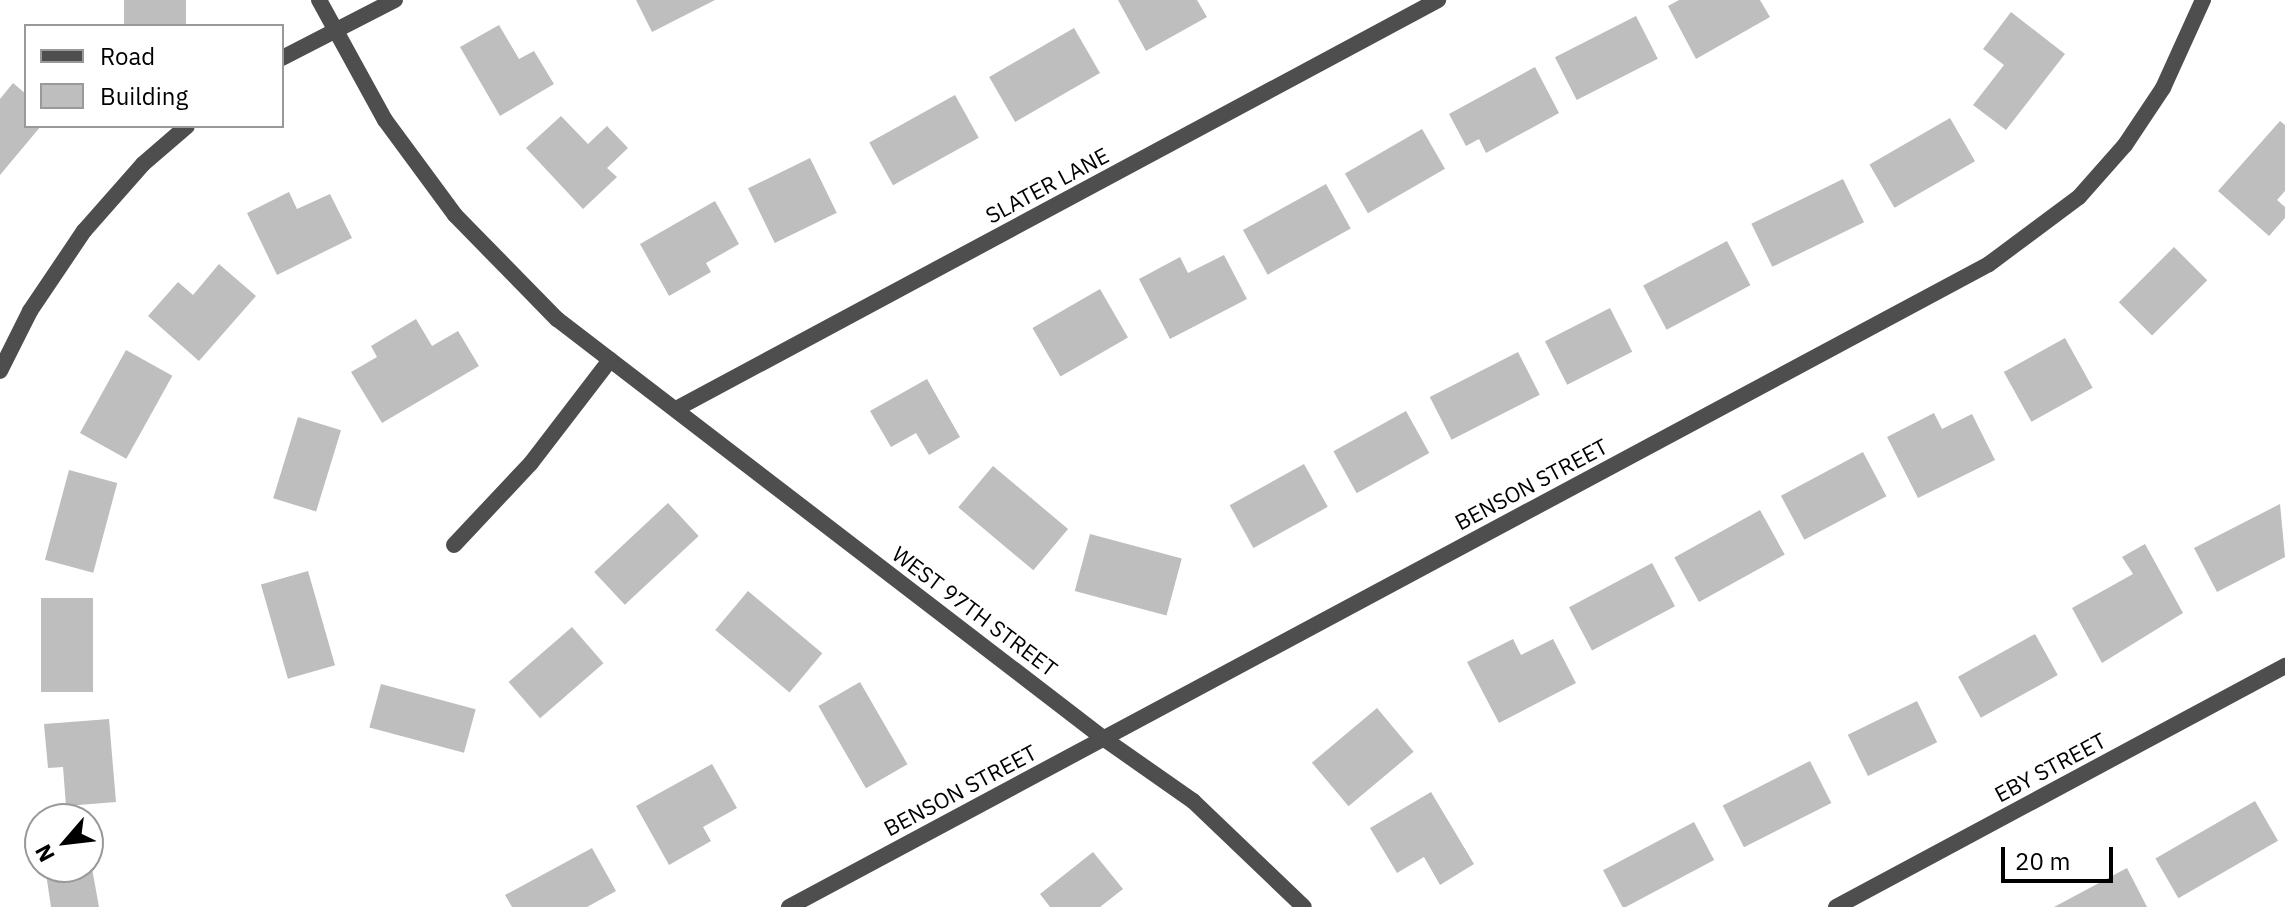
<!DOCTYPE html>
<style>
body{margin:0}
#map{position:relative;width:2285px;height:907px;overflow:hidden;background:#fff;font-family:"IBM Plex Sans",sans-serif}
div>[style]{position:absolute}
.building>*{inset:0;background:#bebebe;transform-origin:0 0}
.street>*{height:16px;margin:-8px;padding:0 8px;transform-origin:8px;border-radius:8px;background:#4e4e4e}
span{translate:-50% -50%;white-space:nowrap;text-align:center;line-height:1.15;-webkit-text-stroke:8px #fff;paint-order:stroke}
.street-label{font-size:22px;color:#000}
.legend{position:absolute;left:24px;top:24px;width:260px;height:104px;box-sizing:border-box;background:#fff;border:2px solid #999;margin:0;padding:10px 14px;list-style:none;font-size:24px;color:#000}
.legend li{display:flex;align-items:center;gap:16px;height:40px}
.legend b{width:40px;border:2px solid #999}
.north{position:absolute;left:24px;top:803px;width:80px;height:80px;box-sizing:border-box;background:#fff;border:2px solid #999;border-radius:50%;rotate:242deg;font-size:22px;font-weight:700;line-height:32px;text-align:center;color:#000}
.north::after{content:'';display:block;margin:auto;width:28px;height:36px;background:#000;clip-path:polygon(50% 0,100% 100%,50% 72%,0 100%)}
.scale{position:absolute;left:2001px;top:847px;width:112px;height:36px;box-sizing:border-box;border:4px solid #000;border-top:0;padding-left:10px;font-size:24px;line-height:28px;white-space:nowrap;color:#000;-webkit-text-stroke:6px #fff;paint-order:stroke}
</style>
<div id="map">
<div class="building">
<div style="left:124px;top:0;width:62px;height:26px"></div>
<div style="clip-path:polygon(636px 0,715px 0,652px 32px)"></div>
<div style="clip-path:polygon(1118px 0,1197px 0,1207px 17px,1146px 51px)"></div>
<div style="clip-path:polygon(1679px 0,1760px 0,1770px 17px,1696px 59px,1668px 6px)"></div>
<div style="clip-path:polygon(2011px 12px,2065px 54px,2006px 130px,1973px 105px,2004px 65px,1983px 49px)"></div>
<div style="left:1636px;top:16px;width:48px;height:91px;rotate:63deg"></div>
<div style="clip-path:polygon(499px 25px,519px 59px,534px 51px,554px 84px,500px 116px,460px 47px)"></div>
<div style="left:1074px;top:28px;width:52px;height:98px;rotate:60deg"></div>
<div style="clip-path:polygon(1535px 67px,1559px 113px,1486px 153px,1479px 139px,1466px 146px,1449px 114px)"></div>
<div style="clip-path:polygon(13px 83px,26px 94px,26px 126px,41px 126px,0 175px,0 99px)"></div>
<div style="left:955px;top:95px;width:49px;height:98px;rotate:61deg"></div>
<div style="clip-path:polygon(561px 116px,588px 144px,607px 126px,628px 148px,607px 168px,617px 177px,583px 209px,526px 148px)"></div>
<div style="left:1950px;top:118px;width:50px;height:93px;rotate:60deg"></div>
<div style="clip-path:polygon(2280px 121px,2285px 125px,2285px 191px,2277px 200px,2285px 207px,2285px 218px,2269px 236px,2218px 191px)"></div>
<div style="left:1422px;top:129px;width:46px;height:89px;rotate:60deg"></div>
<div style="left:810px;top:158px;width:61px;height:69px;rotate:64deg"></div>
<div style="left:1843px;top:179px;width:48px;height:102px;rotate:64deg"></div>
<div style="left:1326px;top:184px;width:51px;height:95px;rotate:61deg"></div>
<div style="clip-path:polygon(289px 192px,297px 209px,330px 194px,352px 238px,277px 275px,247px 213px)"></div>
<div style="clip-path:polygon(715px 201px,739px 244px,706px 263px,711px 272px,669px 296px,640px 244px)"></div>
<div style="left:1727px;top:241px;width:50px;height:95px;rotate:62deg"></div>
<div style="left:2174px;top:247px;width:47px;height:78px;rotate:45deg"></div>
<div style="clip-path:polygon(1224px 255px,1247px 299px,1170px 339px,1139px 279px,1180px 257px,1188px 273px)"></div>
<div style="clip-path:polygon(219px 264px,256px 296px,199px 361px,148px 316px,178px 282px,193px 295px)"></div>
<div style="left:1100px;top:289px;width:56px;height:78px;rotate:60deg"></div>
<div style="left:1610px;top:308px;width:49px;height:73px;rotate:63deg"></div>
<div style="clip-path:polygon(416px 319px,432px 346px,458px 331px,479px 366px,382px 423px,351px 372px,377px 357px,371px 346px)"></div>
<div style="left:2065px;top:338px;width:57px;height:70px;rotate:61deg"></div>
<div style="left:126px;top:350px;width:53px;height:95px;rotate:29deg"></div>
<div style="left:1518px;top:352px;width:48px;height:99px;rotate:63deg"></div>
<div style="clip-path:polygon(927px 379px,960px 437px,929px 455px,916px 433px,891px 447px,870px 411px)"></div>
<div style="left:1406px;top:411px;width:48px;height:83px;rotate:61deg"></div>
<div style="clip-path:polygon(1934px 413px,1942px 429px,1972px 414px,1995px 460px,1918px 498px,1887px 437px)"></div>
<div style="left:298px;top:417px;width:45px;height:85px;rotate:17deg"></div>
<div style="left:1863px;top:452px;width:50px;height:93px;rotate:62deg"></div>
<div style="left:1304px;top:464px;width:49px;height:85px;rotate:61deg"></div>
<div style="left:993px;top:466px;width:98px;height:54px;rotate:40deg"></div>
<div style="left:69px;top:470px;width:50px;height:93px;rotate:15deg"></div>
<div style="left:668px;top:503px;width:45px;height:101px;rotate:47deg"></div>
<div style="clip-path:polygon(2280px 504px,2285px 557px,2217px 592px,2194px 548px)"></div>
<div style="left:1760px;top:510px;width:51px;height:98px;rotate:61deg"></div>
<div style="left:1090px;top:534px;width:95px;height:59px;rotate:15deg"></div>
<div style="clip-path:polygon(2145px 544px,2183px 613px,2102px 663px,2072px 608px,2133px 574px,2122px 557px)"></div>
<div style="left:1652px;top:563px;width:49px;height:94px;rotate:62deg"></div>
<div style="left:308px;top:571px;width:98px;height:49px;rotate:74deg"></div>
<div style="left:748px;top:591px;width:97px;height:51px;rotate:40deg"></div>
<div style="left:41px;top:598px;width:52px;height:94px"></div>
<div style="left:572px;top:627px;width:48px;height:84px;rotate:49deg"></div>
<div style="left:2035px;top:634px;width:47px;height:88px;rotate:61deg"></div>
<div style="clip-path:polygon(1513px 639px,1521px 655px,1553px 639px,1576px 683px,1499px 723px,1467px 662px)"></div>
<div style="left:860px;top:682px;width:95px;height:48px;rotate:60deg"></div>
<div style="left:381px;top:684px;width:98px;height:45px;rotate:15deg"></div>
<div style="left:1917px;top:701px;width:46px;height:77px;rotate:64deg"></div>
<div style="left:1377px;top:708px;width:57px;height:85px;rotate:50deg"></div>
<div style="clip-path:polygon(109px 719px,116px 802px,66px 806px,63px 767px,48px 768px,44px 724px)"></div>
<div style="left:1810px;top:761px;width:47px;height:98px;rotate:63deg"></div>
<div style="clip-path:polygon(712px 764px,737px 808px,703px 827px,711px 841px,669px 865px,636px 806px)"></div>
<div style="clip-path:polygon(1431px 792px,1474px 864px,1440px 885px,1424px 857px,1397px 873px,1370px 828px)"></div>
<div style="left:2255px;top:801px;width:46px;height:115px;rotate:60deg"></div>
<div style="left:1694px;top:822px;width:43px;height:103px;rotate:62deg"></div>
<div style="clip-path:polygon(88px 846px,99px 907px,51px 907px,45px 867px,88px 867px)"></div>
<div style="clip-path:polygon(592px 848px,616px 891px,587px 907px,512px 907px,505px 895px)"></div>
<div style="clip-path:polygon(1093px 852px,1123px 889px,1100px 907px,1050px 907px,1040px 894px)"></div>
<div style="clip-path:polygon(2127px 868px,2147px 907px,2054px 907px)"></div>
</div>
<div class="street">
<div style="left:319px;top:0;width:137px;rotate:61.2deg"></div>
<div style="left:385px;top:120px;width:118px;rotate:53.6deg"></div>
<div style="left:455px;top:215px;width:146px;rotate:45.6deg"></div>
<div style="left:557px;top:319px;width:688px;rotate:37.5deg"></div>
<div style="left:1103px;top:738px;width:110px;rotate:35deg"></div>
<div style="left:1193px;top:801px;width:153px;rotate:43.7deg"></div>
<div style="left:282px;top:58px;width:127px;rotate:-27.2deg"></div>
<div style="left:0;top:371px;width:67px;rotate:-63.4deg"></div>
<div style="left:30px;top:311px;width:97px;rotate:-56deg"></div>
<div style="left:84px;top:231px;width:89px;rotate:-48.6deg"></div>
<div style="left:143px;top:164px;width:58px;rotate:-40.8deg"></div>
<div style="left:676px;top:409px;width:865px;rotate:-28.22deg"></div>
<div style="left:454px;top:545px;width:112px;rotate:-46.8deg"></div>
<div style="left:531px;top:463px;width:130px;rotate:-52.5deg"></div>
<div style="left:789px;top:907px;width:1361px;rotate:-28.18deg"></div>
<div style="left:1989px;top:264px;width:112px;rotate:-36.7deg"></div>
<div style="left:2079px;top:197px;width:69px;rotate:-48.5deg"></div>
<div style="left:2125px;top:145px;width:69px;rotate:-56.3deg"></div>
<div style="left:2163px;top:88px;width:97px;rotate:-65.6deg"></div>
<div style="left:1836px;top:907px;width:510px;rotate:-28.22deg"></div>
</div>
<div class="street-label">
<span style="left:1047px;top:185px;rotate:-28deg">SLATER LANE</span>
<span style="left:1531px;top:484px;rotate:-28deg">BENSON STREET</span>
<span style="left:975px;top:611px;rotate:37deg">WEST 97TH STREET</span>
<span style="left:2050px;top:767px;rotate:-28deg">EBY STREET</span>
<span style="left:960px;top:790px;rotate:-28deg">BENSON STREET</span>
</div>
<ul class="legend">
<li><b style="height:10px;background:#4e4e4e"></b>Road</li>
<li><b style="height:22px;background:#bebebe"></b>Building</li>
</ul>
<div class="north">N</div>
<div class="scale">20 m</div>
</div>
